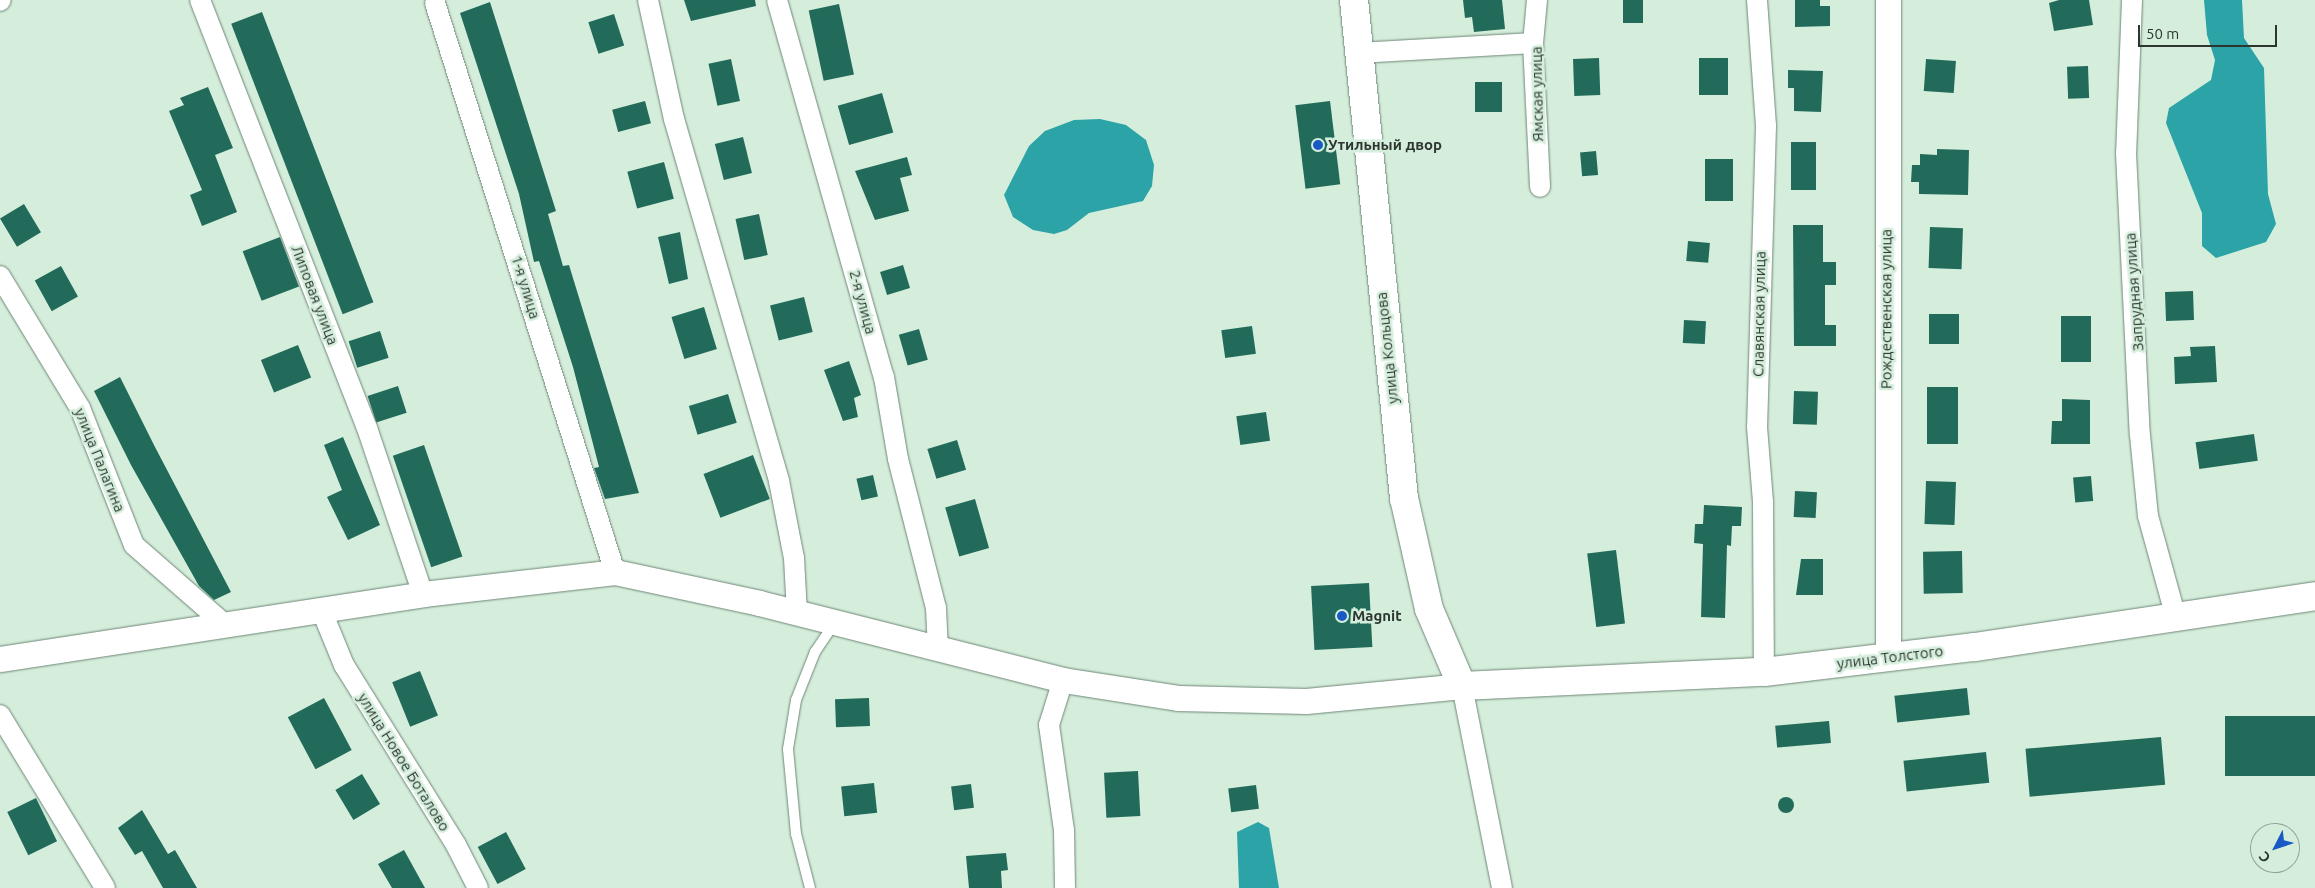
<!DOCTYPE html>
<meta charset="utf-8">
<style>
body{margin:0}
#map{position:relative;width:2315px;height:888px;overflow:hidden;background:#d5eedc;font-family:Ubuntu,sans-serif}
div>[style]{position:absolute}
.water>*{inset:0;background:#2ca3a6}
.building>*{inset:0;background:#226b5b;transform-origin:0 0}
.round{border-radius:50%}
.roads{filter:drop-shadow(0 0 1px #6f8676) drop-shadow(0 0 1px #6f8676)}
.service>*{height:10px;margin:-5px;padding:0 5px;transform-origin:5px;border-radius:5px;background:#fff}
.minor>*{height:20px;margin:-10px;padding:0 10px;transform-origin:10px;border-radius:10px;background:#fff}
.tertiary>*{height:25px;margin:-12.5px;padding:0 12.5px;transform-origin:12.5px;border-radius:12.5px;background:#fff}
.secondary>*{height:28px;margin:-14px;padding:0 14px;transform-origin:14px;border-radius:14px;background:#fff}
.dots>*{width:14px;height:14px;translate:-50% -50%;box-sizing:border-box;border:2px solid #d5eedc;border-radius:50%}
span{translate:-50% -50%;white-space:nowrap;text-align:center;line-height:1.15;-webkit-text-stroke:5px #d5eedc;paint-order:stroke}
.street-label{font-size:15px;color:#2c362f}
.poi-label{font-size:15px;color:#2c362f;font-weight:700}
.left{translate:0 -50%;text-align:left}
.north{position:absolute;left:2250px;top:823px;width:50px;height:50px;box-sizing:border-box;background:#d5eedc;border:1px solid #91a497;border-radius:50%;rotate:229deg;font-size:14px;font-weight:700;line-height:20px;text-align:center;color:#2c362f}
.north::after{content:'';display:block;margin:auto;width:18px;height:22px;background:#1959c5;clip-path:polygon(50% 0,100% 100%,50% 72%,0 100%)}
.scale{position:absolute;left:2138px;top:25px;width:139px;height:22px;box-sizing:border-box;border:2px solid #2c362f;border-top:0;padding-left:6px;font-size:15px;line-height:18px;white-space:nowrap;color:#2c362f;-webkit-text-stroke:4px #d5eedc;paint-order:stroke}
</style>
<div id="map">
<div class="water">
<div style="clip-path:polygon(2204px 0,2242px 0,2244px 38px,2264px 68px,2268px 194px,2276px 224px,2266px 242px,2216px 258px,2202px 246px,2202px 213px,2166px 123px,2169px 108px,2211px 80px,2215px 60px,2207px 35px)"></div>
<div style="clip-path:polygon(1100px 119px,1126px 125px,1146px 140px,1154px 165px,1152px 186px,1143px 201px,1089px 213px,1067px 230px,1054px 234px,1033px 230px,1013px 217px,1004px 195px,1029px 146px,1045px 131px,1074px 120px)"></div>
<div style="clip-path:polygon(1258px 822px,1269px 828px,1279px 888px,1239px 888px,1237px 832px)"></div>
</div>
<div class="building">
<div style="clip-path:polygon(684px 0,755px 0,756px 6px,691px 21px)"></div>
<div style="clip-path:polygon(1463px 0,1502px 0,1505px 29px,1474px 32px,1472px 17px,1465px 18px)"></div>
<div style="left:1623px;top:0;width:20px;height:23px"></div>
<div style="clip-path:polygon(1795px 0,1820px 0,1820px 6px,1830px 6px,1830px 26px,1795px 27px)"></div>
<div style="clip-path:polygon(2059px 0,2089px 0,2093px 25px,2054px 31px,2049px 3px)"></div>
<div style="clip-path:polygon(490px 2px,556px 211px,548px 214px,563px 266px,569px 265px,639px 493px,605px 499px,594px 468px,599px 467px,573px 367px,539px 261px,534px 262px,519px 194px,460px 13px)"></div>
<div style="left:839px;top:4px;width:72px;height:31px;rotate:78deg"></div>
<div style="left:262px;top:12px;width:311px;height:33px;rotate:69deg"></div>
<div style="left:614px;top:14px;width:33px;height:27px;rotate:72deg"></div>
<div style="left:1599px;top:58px;width:37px;height:26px;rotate:88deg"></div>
<div style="left:1699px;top:58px;width:29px;height:37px"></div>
<div style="left:731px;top:59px;width:43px;height:23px;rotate:78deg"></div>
<div style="left:1926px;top:59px;width:30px;height:32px;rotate:4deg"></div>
<div style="left:2088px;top:66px;width:32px;height:21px;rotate:88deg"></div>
<div style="clip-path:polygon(1788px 70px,1823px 71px,1821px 112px,1794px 111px,1794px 88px,1788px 88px)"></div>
<div style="left:1475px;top:82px;width:27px;height:30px"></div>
<div style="clip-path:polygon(208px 87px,233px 148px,215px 155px,237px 212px,202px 226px,190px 195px,202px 190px,169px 111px,184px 105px,180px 98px)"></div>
<div style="left:882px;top:93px;width:41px;height:46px;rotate:74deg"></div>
<div style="left:645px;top:101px;width:23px;height:34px;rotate:75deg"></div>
<div style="left:1330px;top:101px;width:84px;height:35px;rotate:83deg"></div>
<div style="left:743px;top:137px;width:37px;height:29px;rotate:76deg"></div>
<div style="left:1791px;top:142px;width:25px;height:48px"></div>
<div style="clip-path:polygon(1937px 149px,1969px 150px,1968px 195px,1919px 194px,1919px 182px,1911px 182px,1912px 165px,1920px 165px,1920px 154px,1937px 155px)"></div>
<div style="left:1596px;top:151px;width:24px;height:16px;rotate:85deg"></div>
<div style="clip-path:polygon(907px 157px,912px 175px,900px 178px,909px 211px,875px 220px,855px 171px)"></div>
<div style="left:1705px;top:159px;width:28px;height:42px"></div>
<div style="left:664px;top:162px;width:38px;height:38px;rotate:75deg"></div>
<div style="left:24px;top:204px;width:33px;height:28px;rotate:59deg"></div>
<div style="left:759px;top:214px;width:42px;height:24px;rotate:78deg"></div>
<div style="clip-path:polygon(1793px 225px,1823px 225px,1823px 262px,1836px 262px,1836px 285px,1825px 285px,1825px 325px,1836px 325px,1836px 346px,1794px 346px)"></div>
<div style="left:1930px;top:227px;width:33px;height:41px;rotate:2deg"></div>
<div style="clip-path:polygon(680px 232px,688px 279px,669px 284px,658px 237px)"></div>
<div style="left:280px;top:237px;width:53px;height:40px;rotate:69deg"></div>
<div style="left:1688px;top:241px;width:22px;height:20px;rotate:5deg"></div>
<div style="left:903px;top:265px;width:24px;height:24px;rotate:73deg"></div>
<div style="left:61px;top:266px;width:35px;height:30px;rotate:61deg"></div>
<div style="left:2193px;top:291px;width:29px;height:28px;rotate:88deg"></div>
<div style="left:804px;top:297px;width:36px;height:35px;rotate:76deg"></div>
<div style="left:704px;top:307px;width:44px;height:34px;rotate:73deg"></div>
<div style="left:1929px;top:314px;width:30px;height:30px"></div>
<div style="left:2061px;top:316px;width:30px;height:46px"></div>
<div style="left:1684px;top:320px;width:22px;height:23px;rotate:3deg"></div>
<div style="left:1252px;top:326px;width:28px;height:31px;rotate:82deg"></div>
<div style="left:919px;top:329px;width:32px;height:21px;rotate:74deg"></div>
<div style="left:380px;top:331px;width:28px;height:33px;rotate:72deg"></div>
<div style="left:298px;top:345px;width:35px;height:40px;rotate:68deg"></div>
<div style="clip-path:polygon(2215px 346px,2217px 382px,2175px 384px,2174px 357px,2191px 356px,2190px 347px)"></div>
<div style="clip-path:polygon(849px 361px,861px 395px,854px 398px,858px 417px,843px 421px,824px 370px)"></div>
<div style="clip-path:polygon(120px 377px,155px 447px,231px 592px,214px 600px,199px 586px,131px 465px,94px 391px)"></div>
<div style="left:398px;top:386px;width:28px;height:32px;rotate:72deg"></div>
<div style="left:1927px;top:387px;width:31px;height:57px"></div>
<div style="left:1794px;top:391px;width:24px;height:33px;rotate:2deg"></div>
<div style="left:728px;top:394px;width:30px;height:41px;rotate:73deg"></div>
<div style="clip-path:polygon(2062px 399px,2090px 400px,2090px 444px,2051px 444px,2052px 421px,2062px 421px)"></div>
<div style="left:1266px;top:412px;width:29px;height:30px;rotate:82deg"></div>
<div style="left:2254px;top:434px;width:27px;height:59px;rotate:82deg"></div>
<div style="clip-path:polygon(343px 437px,380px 525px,348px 540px,327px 497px,342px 490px,324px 445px)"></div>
<div style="left:957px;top:440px;width:31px;height:31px;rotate:73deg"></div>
<div style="left:424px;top:445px;width:118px;height:33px;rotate:71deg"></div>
<div style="left:753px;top:455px;width:47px;height:53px;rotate:69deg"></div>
<div style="left:873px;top:475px;width:22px;height:17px;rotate:77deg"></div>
<div style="left:2091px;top:476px;width:25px;height:18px;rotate:85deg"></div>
<div style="left:1926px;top:481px;width:30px;height:43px;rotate:2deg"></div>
<div style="left:1795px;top:491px;width:22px;height:26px;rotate:3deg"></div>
<div style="left:975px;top:499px;width:51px;height:31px;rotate:74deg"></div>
<div style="clip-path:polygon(1704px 505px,1742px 507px,1741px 526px,1732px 526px,1731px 546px,1727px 545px,1725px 618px,1701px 617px,1703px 544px,1694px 543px,1695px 524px,1703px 524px)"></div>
<div style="left:1616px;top:550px;width:74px;height:29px;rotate:83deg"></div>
<div style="left:1962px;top:551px;width:42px;height:39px;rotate:89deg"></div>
<div style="clip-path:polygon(1801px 559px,1823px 559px,1823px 595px,1796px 595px)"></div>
<div style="left:1369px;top:583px;width:64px;height:58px;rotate:87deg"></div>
<div style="left:420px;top:671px;width:48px;height:30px;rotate:68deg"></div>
<div style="left:1967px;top:688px;width:27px;height:73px;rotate:84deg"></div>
<div style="left:324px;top:698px;width:59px;height:41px;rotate:62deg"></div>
<div style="left:869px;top:698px;width:28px;height:34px;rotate:88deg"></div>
<div style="left:2315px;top:716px;width:60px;height:90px;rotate:90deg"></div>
<div style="left:1829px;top:721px;width:22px;height:54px;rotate:85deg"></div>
<div style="left:2161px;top:737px;width:48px;height:136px;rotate:85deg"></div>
<div style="left:1986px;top:752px;width:31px;height:83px;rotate:84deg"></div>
<div style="left:1138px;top:771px;width:45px;height:34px;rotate:87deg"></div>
<div style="left:362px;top:774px;width:35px;height:31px;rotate:59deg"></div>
<div style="left:874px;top:783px;width:30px;height:33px;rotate:84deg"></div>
<div style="left:971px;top:784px;width:24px;height:20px;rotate:83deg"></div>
<div style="left:1256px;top:785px;width:24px;height:28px;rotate:83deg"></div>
<div class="round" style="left:1778px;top:797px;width:16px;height:16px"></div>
<div style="left:36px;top:798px;width:48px;height:32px;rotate:64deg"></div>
<div style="clip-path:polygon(142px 810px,168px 854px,175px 850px,197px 888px,163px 888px,142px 851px,135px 855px,118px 828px)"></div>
<div style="left:506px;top:832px;width:42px;height:32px;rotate:62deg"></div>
<div style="clip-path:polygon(404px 850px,425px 888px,392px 888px,378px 864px)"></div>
<div style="clip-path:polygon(1006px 853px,1008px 870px,1001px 871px,1002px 888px,969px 888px,966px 856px)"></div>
</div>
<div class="roads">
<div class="service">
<div style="left:810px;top:888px;width:56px;rotate:-104.5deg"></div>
<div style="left:796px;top:834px;width:85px;rotate:-95.4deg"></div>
<div style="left:788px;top:749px;width:50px;rotate:-80.7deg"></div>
<div style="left:796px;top:700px;width:52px;rotate:-68.4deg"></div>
<div style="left:815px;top:652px;width:34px;rotate:-56deg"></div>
</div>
<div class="minor">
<div style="left:200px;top:0;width:459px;rotate:68.7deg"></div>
<div style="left:367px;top:428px;width:175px;rotate:71.4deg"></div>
<div style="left:648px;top:0;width:122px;rotate:77.7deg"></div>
<div style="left:674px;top:119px;width:377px;rotate:73.8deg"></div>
<div style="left:779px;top:481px;width:78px;rotate:79deg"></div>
<div style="left:794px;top:558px;width:55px;rotate:86.9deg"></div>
<div style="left:777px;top:0;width:392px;rotate:74.2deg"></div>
<div style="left:884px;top:377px;width:83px;rotate:80.3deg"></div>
<div style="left:898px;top:459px;width:154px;rotate:75.7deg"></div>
<div style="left:936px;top:608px;width:42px;rotate:87.3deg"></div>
<div style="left:1537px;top:0;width:43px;rotate:95.3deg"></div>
<div style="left:1533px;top:43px;width:144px;rotate:87.2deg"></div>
<div style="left:1757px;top:0;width:126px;rotate:85.9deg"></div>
<div style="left:1766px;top:126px;width:301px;rotate:91.7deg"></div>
<div style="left:1757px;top:427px;width:74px;rotate:85.4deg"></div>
<div style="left:1763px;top:501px;width:171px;rotate:89.7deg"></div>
<div style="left:2132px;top:0;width:153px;rotate:92.2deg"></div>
<div style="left:2126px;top:153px;width:282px;rotate:87.2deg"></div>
<div style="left:2140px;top:435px;width:81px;rotate:84.4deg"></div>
<div style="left:2148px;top:516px;width:106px;rotate:74.6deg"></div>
<div style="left:0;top:1px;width:1px;rotate:-45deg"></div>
<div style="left:435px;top:3px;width:597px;rotate:72.45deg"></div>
<div style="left:1359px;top:53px;width:174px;rotate:-3.3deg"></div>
<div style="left:0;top:276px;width:154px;rotate:58.8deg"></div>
<div style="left:80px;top:408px;width:147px;rotate:68.5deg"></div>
<div style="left:134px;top:545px;width:118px;rotate:41.2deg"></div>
<div style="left:321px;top:609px;width:61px;rotate:67.7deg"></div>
<div style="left:344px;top:665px;width:212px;rotate:58.1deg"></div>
<div style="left:456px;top:845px;width:48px;rotate:62.9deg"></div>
<div style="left:1063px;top:680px;width:47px;rotate:107.3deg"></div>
<div style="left:1049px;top:725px;width:106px;rotate:81.9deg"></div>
<div style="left:1064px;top:830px;width:58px;rotate:89deg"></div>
<div style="left:1462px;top:686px;width:206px;rotate:78.8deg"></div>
<div style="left:0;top:715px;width:202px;rotate:58.7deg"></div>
</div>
<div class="tertiary">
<div style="left:1888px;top:657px;width:657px;rotate:-90deg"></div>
<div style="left:0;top:659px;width:428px;rotate:-8.7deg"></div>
<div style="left:423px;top:594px;width:193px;rotate:-6.5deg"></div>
<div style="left:615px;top:572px;width:147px;rotate:12.1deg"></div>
<div style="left:759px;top:603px;width:314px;rotate:14.2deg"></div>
<div style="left:1063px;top:680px;width:116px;rotate:8.9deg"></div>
<div style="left:1178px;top:698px;width:128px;rotate:1.3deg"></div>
<div style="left:1306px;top:701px;width:157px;rotate:-5.5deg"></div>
</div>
<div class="secondary">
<div style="left:1354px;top:0;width:501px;rotate:84.27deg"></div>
<div style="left:1404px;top:498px;width:114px;rotate:77.3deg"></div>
<div style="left:1429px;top:609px;width:84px;rotate:66.8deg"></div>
<div style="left:1462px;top:686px;width:302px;rotate:-2.7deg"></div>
<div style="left:1764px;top:672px;width:212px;rotate:-6.8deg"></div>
<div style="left:1975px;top:647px;width:344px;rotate:-8.5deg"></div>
</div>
</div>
<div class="dots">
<div style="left:1318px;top:145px;background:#1959c5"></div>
<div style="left:1342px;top:616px;background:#1959c5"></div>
</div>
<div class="street-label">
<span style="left:1537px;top:94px;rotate:-91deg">Ямская улица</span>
<span style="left:526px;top:287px;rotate:73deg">1-я улица</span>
<span style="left:2134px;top:292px;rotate:-94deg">Запрудная улица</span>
<span style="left:315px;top:295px;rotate:69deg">Липовая улица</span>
<span style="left:863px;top:302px;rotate:75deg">2-я улица</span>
<span style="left:1886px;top:309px;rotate:-90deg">Рождественская улица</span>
<span style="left:1759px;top:314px;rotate:-89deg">Славянская улица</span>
<span style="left:1387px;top:348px;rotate:-96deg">улица Кольцова</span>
<span style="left:100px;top:460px;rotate:68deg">улица Палагина</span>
<span style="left:1890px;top:657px;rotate:-7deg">улица Толстого</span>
<span style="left:404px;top:762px;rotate:58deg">улица Новое Боталово</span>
</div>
<div class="poi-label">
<span class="left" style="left:1328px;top:145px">Утильный двор</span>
<span class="left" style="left:1352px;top:616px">Magnit</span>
</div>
<div class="north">С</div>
<div class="scale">50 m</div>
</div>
